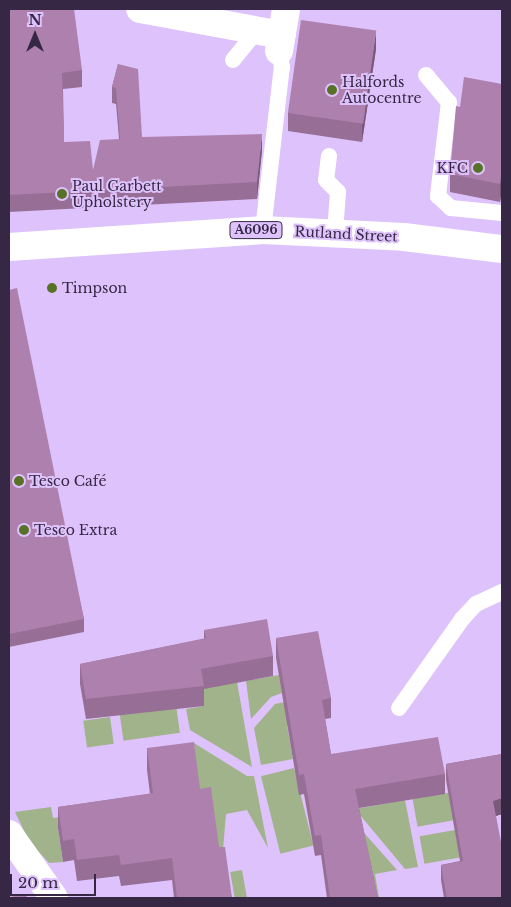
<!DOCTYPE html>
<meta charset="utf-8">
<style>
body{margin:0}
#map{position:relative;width:511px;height:907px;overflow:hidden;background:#dec2fc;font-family:"Libre Baskerville",serif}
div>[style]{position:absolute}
.green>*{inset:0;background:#a1b38a;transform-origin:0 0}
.lane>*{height:16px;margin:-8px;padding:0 8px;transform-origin:8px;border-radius:8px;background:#fff}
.street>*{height:28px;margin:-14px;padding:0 14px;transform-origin:14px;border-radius:14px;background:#fff}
.primary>*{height:28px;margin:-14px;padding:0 14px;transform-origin:14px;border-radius:14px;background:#fff}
.wall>*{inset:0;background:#966e96}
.shaded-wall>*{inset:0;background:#7a5a7a}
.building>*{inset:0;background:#ae80ae;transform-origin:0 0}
.dots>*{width:14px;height:14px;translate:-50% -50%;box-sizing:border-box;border:2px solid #dec2fc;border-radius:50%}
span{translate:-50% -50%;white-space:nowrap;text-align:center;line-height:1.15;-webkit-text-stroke:4px #dec2fc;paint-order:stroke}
.shield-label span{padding:1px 4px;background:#dec2fc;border:1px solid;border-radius:4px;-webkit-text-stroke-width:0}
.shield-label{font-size:12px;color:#362844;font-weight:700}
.poi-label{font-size:14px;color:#362844}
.left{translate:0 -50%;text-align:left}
.right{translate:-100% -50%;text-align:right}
.street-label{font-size:14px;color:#362844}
.frame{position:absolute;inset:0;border:10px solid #362844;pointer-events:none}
.north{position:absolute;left:10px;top:10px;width:50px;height:50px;-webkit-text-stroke:4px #dec2fc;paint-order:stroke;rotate:0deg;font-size:14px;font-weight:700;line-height:20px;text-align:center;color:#362844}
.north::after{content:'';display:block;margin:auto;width:18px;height:22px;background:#362844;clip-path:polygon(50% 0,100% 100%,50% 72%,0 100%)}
.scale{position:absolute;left:10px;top:874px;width:86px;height:22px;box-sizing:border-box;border:2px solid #362844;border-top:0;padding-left:6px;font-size:15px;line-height:18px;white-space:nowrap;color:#362844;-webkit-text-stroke:4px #dec2fc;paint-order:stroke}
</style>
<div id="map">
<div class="green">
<div style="clip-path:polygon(279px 675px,282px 693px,271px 697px,251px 719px,246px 681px)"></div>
<div style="clip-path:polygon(237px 682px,252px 767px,190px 730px,186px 709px,204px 706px,201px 689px)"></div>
<div style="clip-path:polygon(290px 701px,294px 724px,287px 726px,293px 759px,261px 765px,254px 728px,275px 704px)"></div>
<div style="left:176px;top:705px;width:28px;height:57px;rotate:82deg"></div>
<div style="left:110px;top:717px;width:27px;height:27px;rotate:82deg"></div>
<div style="clip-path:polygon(194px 743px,247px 776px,254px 776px,268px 848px,247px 810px,226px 814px,223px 850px,217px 855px,200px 810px)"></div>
<div style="left:294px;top:768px;width:80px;height:34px;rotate:76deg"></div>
<div style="left:453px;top:792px;width:28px;height:41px;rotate:80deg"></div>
<div style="clip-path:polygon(405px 800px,418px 867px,405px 869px,355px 809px)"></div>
<div style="clip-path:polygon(51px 807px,53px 818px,77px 815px,58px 828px,63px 862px,49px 863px,29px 841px,15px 812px)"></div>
<div style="clip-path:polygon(350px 817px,397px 870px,375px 874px,379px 898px,371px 898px)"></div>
<div style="left:455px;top:830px;width:28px;height:36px;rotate:80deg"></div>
<div style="left:242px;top:870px;width:28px;height:12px;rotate:80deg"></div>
</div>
<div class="lane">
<div style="left:233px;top:60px;width:38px;rotate:-51deg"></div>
<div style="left:426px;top:75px;width:35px;rotate:50deg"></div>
<div style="left:449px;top:102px;width:95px;rotate:96.7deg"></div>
<div style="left:438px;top:196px;width:18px;rotate:43deg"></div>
<div style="left:451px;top:208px;width:51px;rotate:5.6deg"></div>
<div style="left:329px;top:156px;width:24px;rotate:97deg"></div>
<div style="left:326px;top:180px;width:17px;rotate:45deg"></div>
<div style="left:338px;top:192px;width:41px;rotate:94.2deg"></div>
<div style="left:263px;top:230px;width:164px;rotate:-83.4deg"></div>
<div style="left:282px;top:67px;width:16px;rotate:-101deg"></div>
<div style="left:399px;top:708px;width:109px;rotate:-54.7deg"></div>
<div style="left:462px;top:619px;width:21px;rotate:-47deg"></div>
<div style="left:476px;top:604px;width:29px;rotate:-25deg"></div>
</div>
<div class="street">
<div style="left:140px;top:9px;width:144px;rotate:10.4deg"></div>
<div style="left:279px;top:51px;width:43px;rotate:-80.5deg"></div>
<div style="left:9px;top:834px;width:78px;rotate:54.9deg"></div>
</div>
<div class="primary">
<div style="left:9px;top:247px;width:255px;rotate:-3.8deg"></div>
<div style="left:263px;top:230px;width:141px;rotate:2.8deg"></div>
<div style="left:404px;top:237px;width:99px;rotate:7deg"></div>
</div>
<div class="wall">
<div style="clip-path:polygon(9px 9px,82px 70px,82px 87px,63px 89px,64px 142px,93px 170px,119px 139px,116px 104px,112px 103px,112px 87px,118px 64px,142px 137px,262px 150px,257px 199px,9px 212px)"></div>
<div style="clip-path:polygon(376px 49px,362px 142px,288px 131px,288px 113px)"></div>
<div style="clip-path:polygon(502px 84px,502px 189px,500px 202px,450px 192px,450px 174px,460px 107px)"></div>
<div style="clip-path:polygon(9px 290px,84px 619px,84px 632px,9px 647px)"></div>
<div style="clip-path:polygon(204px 630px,273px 656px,273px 676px,204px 689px,204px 706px,86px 719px,80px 684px,80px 664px,204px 639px)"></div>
<div style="clip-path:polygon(276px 638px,331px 698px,331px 718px,325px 719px,331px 754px,445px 774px,445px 794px,359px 808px,378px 898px,327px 898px,321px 855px,315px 856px,304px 794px,299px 795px,276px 658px)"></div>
<div style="clip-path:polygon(147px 748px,200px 789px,219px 847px,232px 898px,174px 898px,172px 880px,121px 886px,119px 876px,77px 881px,74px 860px,63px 862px,58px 828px,58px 807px,150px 794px,147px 770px)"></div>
<div style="clip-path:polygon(502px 754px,502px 814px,496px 816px,502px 898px,444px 898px,441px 880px,441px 865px,460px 861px,446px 780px,446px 764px)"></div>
</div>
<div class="shaded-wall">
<div style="clip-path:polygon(376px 31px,376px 49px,362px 142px,362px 124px)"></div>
<div style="clip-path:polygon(262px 134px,262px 150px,257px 199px,257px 182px)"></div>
<div style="clip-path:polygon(502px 171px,502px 189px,500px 202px,500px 184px)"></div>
<div style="clip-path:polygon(502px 798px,502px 814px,493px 817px,493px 801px)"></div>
</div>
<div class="building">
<div style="clip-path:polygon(9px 9px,74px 9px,82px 70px,62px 73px,64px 142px,90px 141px,93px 170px,100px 140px,120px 139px,116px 88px,112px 87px,118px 64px,138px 69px,142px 137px,262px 134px,257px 182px,9px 195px)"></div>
<div style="left:301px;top:20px;width:76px;height:94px;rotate:8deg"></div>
<div style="clip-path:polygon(464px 77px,502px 84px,502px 171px,500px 184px,450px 174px,456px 106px,460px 107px)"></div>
<div style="clip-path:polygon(17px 288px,84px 619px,9px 634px,9px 290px)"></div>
<div style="clip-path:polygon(267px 619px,273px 656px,201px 669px,204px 686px,86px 699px,80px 664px,206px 638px,204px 630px)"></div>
<div style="clip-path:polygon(318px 631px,331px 698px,322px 700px,331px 754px,438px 737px,445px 774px,355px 789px,378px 898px,330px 898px,321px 835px,315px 836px,304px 774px,299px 775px,276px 638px)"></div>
<div style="clip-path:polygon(194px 742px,200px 789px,211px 787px,219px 847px,225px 847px,232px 898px,177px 898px,172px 858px,121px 865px,119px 855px,77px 860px,74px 839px,63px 841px,58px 807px,153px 793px,147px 748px)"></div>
<div style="clip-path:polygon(502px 754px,502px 798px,493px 801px,502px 847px,502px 898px,447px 898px,441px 865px,463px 861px,446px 764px)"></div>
<div style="clip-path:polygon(26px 894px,27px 898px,9px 898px,9px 897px)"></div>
</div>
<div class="dots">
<div style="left:332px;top:90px;background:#577226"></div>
<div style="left:478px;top:168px;background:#577226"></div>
<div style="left:62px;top:194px;background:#577226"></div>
<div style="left:52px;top:288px;background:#577226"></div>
<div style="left:19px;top:481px;background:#577226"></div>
<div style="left:24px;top:530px;background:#577226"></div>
</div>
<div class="shield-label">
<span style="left:256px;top:230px">A6096</span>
</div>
<div class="poi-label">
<span class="left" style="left:342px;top:90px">Halfords<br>Autocentre</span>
<span class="right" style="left:468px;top:168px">KFC</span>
<span class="left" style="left:72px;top:194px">Paul Garbett<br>Upholstery</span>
<span class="left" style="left:62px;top:288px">Timpson</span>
<span class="left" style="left:29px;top:481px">Tesco Café</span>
<span class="left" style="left:34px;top:530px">Tesco Extra</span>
</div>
<div class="street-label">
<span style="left:346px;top:234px;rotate:3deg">Rutland Street</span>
</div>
<div class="frame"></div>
<div class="north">N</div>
<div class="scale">20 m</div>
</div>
